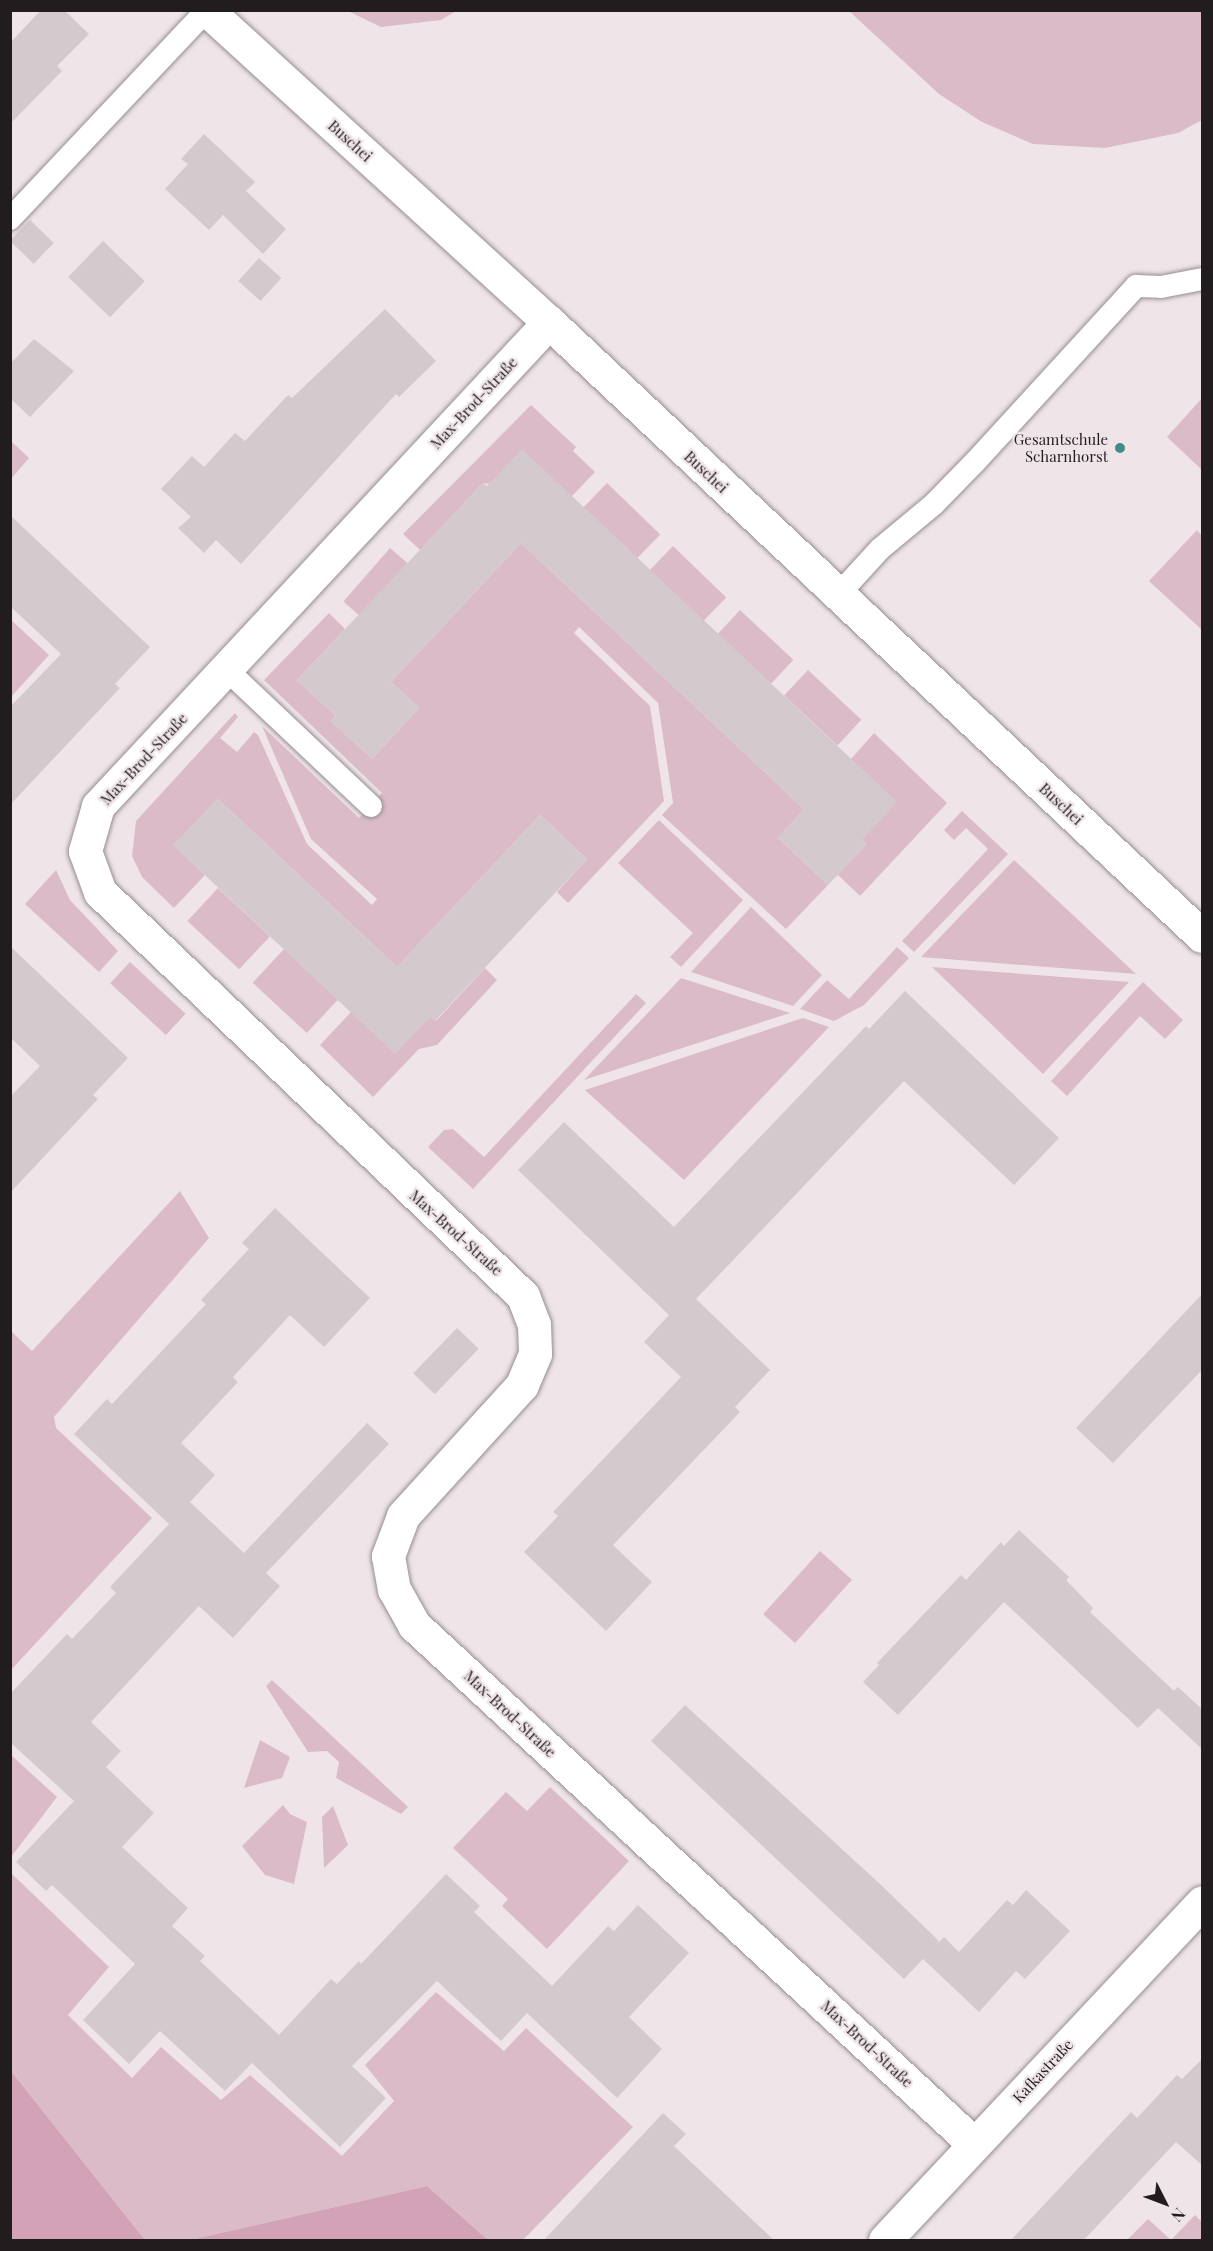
<!DOCTYPE html>
<meta charset="utf-8">
<style>
body{margin:0}
#map{position:relative;width:1213px;height:2251px;overflow:hidden;background:#efe5e9;font-family:"Playfair Display",serif}
div>[style]{position:absolute}
.green>*{inset:0;background:#dbbbc8;transform-origin:0 0}
.forest>*{inset:0;background:#d2a3b7}
.building>*{inset:0;background:#d4cace;transform-origin:0 0}
.roads{filter:drop-shadow(0 0 2px #978d91) drop-shadow(0 0 2px #978d91)}
.lane>*{height:22px;margin:-11px;padding:0 11px;transform-origin:11px;border-radius:11px;background:#fff}
.street>*{height:33px;margin:-16.5px;padding:0 16.5px;transform-origin:16.5px;border-radius:16.5px;background:#fff}
.secondary>*{height:33px;margin:-16.5px;padding:0 16.5px;transform-origin:16.5px;border-radius:16.5px;background:#fff}
.dots>*{width:16px;height:16px;translate:-50% -50%;box-sizing:border-box;border:3px solid #efe5e9;border-radius:50%}
span{translate:-50% -50%;white-space:nowrap;text-align:center;line-height:1.15;-webkit-text-stroke:4.5px #efe5e9;paint-order:stroke}
.street-label{font-size:15px;color:#211d1f}
.poi-label{font-size:15px;color:#211d1f}
.right{translate:-100% -50%;text-align:right}
.frame{position:absolute;inset:0;border:12px solid #211d1f;pointer-events:none}
.north{position:absolute;left:1135px;top:2173px;width:60px;height:60px;-webkit-text-stroke:4px #efe5e9;paint-order:stroke;rotate:132deg;font-size:16px;font-weight:700;line-height:24px;text-align:center;color:#211d1f}
.north::after{content:'';display:block;margin:auto;width:21px;height:27px;background:#211d1f;clip-path:polygon(50% 0,100% 100%,50% 72%,0 100%)}
</style>
<div id="map">
<div class="green">
<div style="clip-path:polygon(348px 11px,456px 11px,441px 20px,381px 27px)"></div>
<div style="clip-path:polygon(849px 11px,1202px 11px,1202px 120px,1178px 133px,1105px 148px,1033px 144px,982px 122px,939px 94px)"></div>
<div style="clip-path:polygon(1202px 398px,1202px 470px,1167px 437px)"></div>
<div style="clip-path:polygon(531px 405px,576px 447px,573px 451px,595px 472px,572px 496px,483px 483px,420px 550px,403px 534px)"></div>
<div style="clip-path:polygon(11px 441px,29px 458px,11px 479px,10px 479px)"></div>
<div style="left:607px;top:483px;width:74px;height:34px;rotate:44deg"></div>
<div style="clip-path:polygon(1197px 530px,1202px 536px,1202px 630px,1149px 581px)"></div>
<div style="clip-path:polygon(521px 543px,804px 809px,778px 838px,828px 885px,786px 929px,662px 815px,673px 803px,658px 703px,579px 627px,574px 633px,650px 706px,664px 801px,568px 903px,557px 892px,587px 859px,540px 815px,397px 967px,218px 799px,174px 845px,205px 875px,174px 908px,142px 877px,132px 856px,136px 821px,235px 713px,238px 717px,220px 738px,237px 752px,254px 732px,258px 735px,307px 844px,372px 905px,377px 899px,311px 839px,262px 726px,359px 818px,382px 793px,264px 680px,329px 613px,345px 629px,297px 680px,336px 716px,331px 721px,372px 759px,419px 708px,391px 682px)"></div>
<div style="left:673px;top:546px;width:74px;height:34px;rotate:44deg"></div>
<div style="left:390px;top:548px;width:23px;height:71px;rotate:41deg"></div>
<div style="left:740px;top:610px;width:73px;height:33px;rotate:43deg"></div>
<div style="clip-path:polygon(11px 620px,49px 655px,11px 697px,10px 697px)"></div>
<div style="left:808px;top:670px;width:73px;height:35px;rotate:43deg"></div>
<div style="clip-path:polygon(874px 733px,947px 803px,860px 896px,837px 874px,866px 844px,862px 840px,851px 759px)"></div>
<div style="clip-path:polygon(962px 811px,1008px 854px,914px 952px,902px 941px,988px 849px,966px 828px,954px 840px,944px 830px)"></div>
<div style="clip-path:polygon(659px 820px,743px 900px,681px 967px,670px 957px,693px 933px,618px 863px)"></div>
<div style="clip-path:polygon(1014px 860px,1136px 974px,921px 957px)"></div>
<div style="clip-path:polygon(56px 870px,70px 900px,118px 951px,99px 972px,25px 904px)"></div>
<div style="left:218px;top:888px;width:71px;height:45px;rotate:43deg"></div>
<div style="clip-path:polygon(751px 907px,822px 975px,793px 1006px,691px 972px)"></div>
<div style="clip-path:polygon(897px 947px,909px 958px,864px 1005px,834px 1021px,800px 1009px,827px 980px,849px 999px)"></div>
<div style="left:284px;top:949px;width:74px;height:46px;rotate:43deg"></div>
<div style="left:130px;top:962px;width:76px;height:29px;rotate:43deg"></div>
<div style="clip-path:polygon(932px 967px,1129px 982px,1043px 1074px)"></div>
<div style="clip-path:polygon(485px 968px,497px 980px,437px 1045px,419px 1049px,373px 1097px,320px 1045px,351px 1012px,431px 1016px,436px 1021px)"></div>
<div style="clip-path:polygon(681px 978px,790px 1013px,584px 1080px)"></div>
<div style="clip-path:polygon(1143px 982px,1183px 1020px,1165px 1039px,1140px 1016px,1067px 1096px,1051px 1081px)"></div>
<div style="clip-path:polygon(636px 994px,646px 1003px,473px 1189px,428px 1147px,444px 1130px,453px 1129px,484px 1157px)"></div>
<div style="clip-path:polygon(803px 1018px,829px 1027px,684px 1180px,585px 1090px)"></div>
<div style="clip-path:polygon(180px 1191px,209px 1238px,54px 1417px,56px 1428px,152px 1518px,11px 1670px,11px 1331px,32px 1351px)"></div>
<div style="left:820px;top:1551px;width:43px;height:85px;rotate:42deg"></div>
<div style="clip-path:polygon(272px 1680px,408px 1807px,401px 1814px,336px 1778px,339px 1762px,327px 1751px,308px 1752px,266px 1686px)"></div>
<div style="clip-path:polygon(260px 1740px,290px 1757px,282px 1778px,244px 1788px)"></div>
<div style="clip-path:polygon(11px 1755px,57px 1797px,11px 1857px)"></div>
<div style="clip-path:polygon(550px 1787px,629px 1861px,547px 1949px,502px 1906px,508px 1899px,453px 1848px,506px 1792px,527px 1811px)"></div>
<div style="clip-path:polygon(283px 1805px,290px 1814px,307px 1822px,294px 1884px,265px 1875px,242px 1846px)"></div>
<div style="clip-path:polygon(333px 1806px,348px 1845px,324px 1868px,322px 1817px)"></div>
<div style="clip-path:polygon(10px 1872px,109px 1967px,68px 2015px,132px 2078px,161px 2047px,221px 2100px,250px 2075px,342px 2156px,394px 2101px,365px 2065px,436px 1992px,504px 2051px,526px 2028px,633px 2127px,523px 2240px,488px 2240px,427px 2186px,190px 2240px,145px 2240px,11px 2071px)"></div>
<div style="clip-path:polygon(1195px 2215px,1202px 2222px,1202px 2240px,1127px 2240px,1148px 2219px,1171px 2240px)"></div>
</div>
<div class="forest">
<div style="clip-path:polygon(11px 2071px,145px 2240px,11px 2240px)"></div>
<div style="clip-path:polygon(427px 2186px,488px 2240px,190px 2240px)"></div>
</div>
<div class="building">
<div style="clip-path:polygon(41px 10px,64px 10px,89px 34px,57px 66px,62px 71px,10px 124px,10px 43px)"></div>
<div style="clip-path:polygon(204px 134px,255px 182px,246px 191px,286px 229px,263px 254px,223px 215px,209px 230px,165px 189px,188px 164px,181px 159px)"></div>
<div style="left:30px;top:220px;width:33px;height:29px;rotate:44deg"></div>
<div style="left:103px;top:241px;width:58px;height:50px;rotate:44deg"></div>
<div style="left:259px;top:258px;width:30px;height:31px;rotate:42deg"></div>
<div style="clip-path:polygon(385px 309px,436px 361px,399px 397px,396px 394px,241px 564px,216px 540px,204px 553px,178px 528px,191px 517px,161px 489px,192px 456px,204px 467px,235px 433px,245px 441px,288px 395px,292px 398px)"></div>
<div style="clip-path:polygon(34px 339px,74px 371px,30px 417px,10px 398px,10px 364px)"></div>
<div style="clip-path:polygon(522px 449px,897px 802px,862px 840px,867px 845px,828px 885px,778px 838px,804px 809px,521px 543px,391px 682px,419px 708px,372px 759px,331px 721px,336px 716px,297px 680px,483px 483px,487px 486px)"></div>
<div style="clip-path:polygon(10px 515px,150px 647px,115px 684px,120px 688px,10px 805px,10px 707px,61px 654px,10px 606px)"></div>
<div style="clip-path:polygon(218px 799px,397px 967px,540px 815px,587px 859px,435px 1021px,431px 1016px,395px 1054px,173px 845px)"></div>
<div style="clip-path:polygon(10px 946px,128px 1058px,93px 1095px,98px 1099px,10px 1193px,10px 1097px,40px 1066px,10px 1037px)"></div>
<div style="clip-path:polygon(905px 991px,1059px 1138px,1014px 1185px,904px 1081px,696px 1299px,770px 1370px,735px 1407px,740px 1412px,613px 1545px,652px 1582px,606px 1631px,524px 1552px,558px 1516px,553px 1512px,681px 1377px,644px 1342px,669px 1315px,518px 1170px,564px 1122px,674px 1227px,866px 1026px,869px 1029px)"></div>
<div style="clip-path:polygon(275px 1208px,370px 1298px,324px 1347px,290px 1315px,233px 1377px,238px 1382px,181px 1443px,215px 1475px,190px 1502px,244px 1553px,367px 1423px,389px 1444px,266px 1573px,280px 1586px,233px 1638px,199px 1606px,91px 1722px,121px 1751px,106px 1767px,154px 1813px,122px 1847px,188px 1908px,172px 1926px,205px 1956px,200px 1961px,279px 2035px,331px 1979px,337px 1984px,359px 1961px,361px 1964px,446px 1874px,480px 1906px,474px 1912px,552px 1986px,608px 1926px,614px 1931px,638px 1905px,689px 1953px,629px 2017px,662px 2049px,617px 2098px,527px 2013px,501px 2041px,437px 1981px,352px 2066px,386px 2098px,340px 2147px,252px 2063px,225px 2091px,160px 2031px,129px 2064px,83px 2020px,135px 1964px,52px 1885px,46px 1891px,16px 1862px,74px 1801px,10px 1742px,10px 1694px,67px 1634px,72px 1639px,116px 1593px,110px 1587px,169px 1524px,74px 1434px,107px 1399px,112px 1404px,206px 1304px,201px 1300px,249px 1249px,242px 1243px)"></div>
<div style="clip-path:polygon(1203px 1293px,1203px 1369px,1113px 1463px,1076px 1428px)"></div>
<div style="left:457px;top:1328px;width:30px;height:63px;rotate:44deg"></div>
<div style="clip-path:polygon(1019px 1530px,1069px 1577px,1066px 1580px,1093px 1608px,1090px 1612px,1174px 1691px,1169px 1695px,1178px 1687px,1203px 1710px,1203px 1750px,1158px 1708px,1138px 1728px,1004px 1602px,898px 1715px,863px 1682px,879px 1665px,877px 1663px,961px 1575px,966px 1580px,1001px 1542px,1004px 1546px)"></div>
<div style="clip-path:polygon(685px 1705px,880px 1884px,939px 1941px,936px 1945px,944px 1937px,959px 1952px,1007px 1900px,1013px 1905px,1026px 1890px,1070px 1931px,1025px 1979px,1016px 1971px,979px 2012px,923px 1959px,904px 1979px,651px 1741px)"></div>
<div style="clip-path:polygon(1203px 2058px,1203px 2166px,1176px 2142px,1083px 2241px,1010px 2241px,1131px 2112px,1137px 2118px,1177px 2075px,1182px 2079px)"></div>
<div style="clip-path:polygon(663px 2113px,686px 2134px,674px 2146px,775px 2241px,543px 2241px)"></div>
</div>
<div class="roads">
<div class="lane">
<div style="left:10px;top:219px;width:287px;rotate:-46.7deg"></div>
<div style="left:838px;top:595px;width:62px;rotate:-47.6deg"></div>
<div style="left:880px;top:549px;width:70px;rotate:-39.8deg"></div>
<div style="left:934px;top:504px;width:59px;rotate:-45.7deg"></div>
<div style="left:975px;top:462px;width:239px;rotate:-47.5deg"></div>
<div style="left:1136px;top:286px;width:25px;rotate:2deg"></div>
<div style="left:1161px;top:287px;width:42px;rotate:-11deg"></div>
<div style="left:227px;top:670px;width:198px;rotate:43.4deg"></div>
</div>
<div class="street">
<div style="left:549px;top:322px;width:662px;rotate:132.98deg"></div>
<div style="left:98px;top:806px;width:47px;rotate:106.1deg"></div>
<div style="left:85px;top:851px;width:44px;rotate:69.9deg"></div>
<div style="left:100px;top:892px;width:585px;rotate:43.68deg"></div>
<div style="left:523px;top:1296px;width:30px;rotate:69deg"></div>
<div style="left:534px;top:1324px;width:30px;rotate:88deg"></div>
<div style="left:535px;top:1354px;width:34px;rotate:113deg"></div>
<div style="left:522px;top:1385px;width:177px;rotate:132.3deg"></div>
<div style="left:403px;top:1516px;width:43px;rotate:110.6deg"></div>
<div style="left:388px;top:1556px;width:34px;rotate:80deg"></div>
<div style="left:394px;top:1589px;width:41px;rotate:60.9deg"></div>
<div style="left:414px;top:1625px;width:764px;rotate:42.82deg"></div>
<div style="left:885px;top:2240px;width:463px;rotate:-46.8deg"></div>
</div>
<div class="secondary">
<div style="left:207px;top:10px;width:463px;rotate:42.4deg"></div>
<div style="left:549px;top:322px;width:896px;rotate:43.24deg"></div>
</div>
</div>
<div class="dots">
<div style="left:1120px;top:448px;background:#438b87"></div>
</div>
<div class="street-label">
<span style="left:350px;top:141px;rotate:42deg">Buschei</span>
<span style="left:474px;top:403px;rotate:-47deg">Max-Brod-Straße</span>
<span style="left:706px;top:472px;rotate:43deg">Buschei</span>
<span style="left:144px;top:759px;rotate:-47deg">Max-Brod-Straße</span>
<span style="left:1061px;top:804px;rotate:43deg">Buschei</span>
<span style="left:456px;top:1233px;rotate:42deg">Max-Brod-Straße</span>
<span style="left:510px;top:1714px;rotate:43deg">Max-Brod-Straße</span>
<span style="left:867px;top:2044px;rotate:43deg">Max-Brod-Straße</span>
<span style="left:1043px;top:2071px;rotate:-47deg">Kafkastraße</span>
</div>
<div class="poi-label">
<span class="right" style="left:1108px;top:448px">Gesamtschule<br>Scharnhorst</span>
</div>
<div class="frame"></div>
<div class="north">N</div>
</div>
